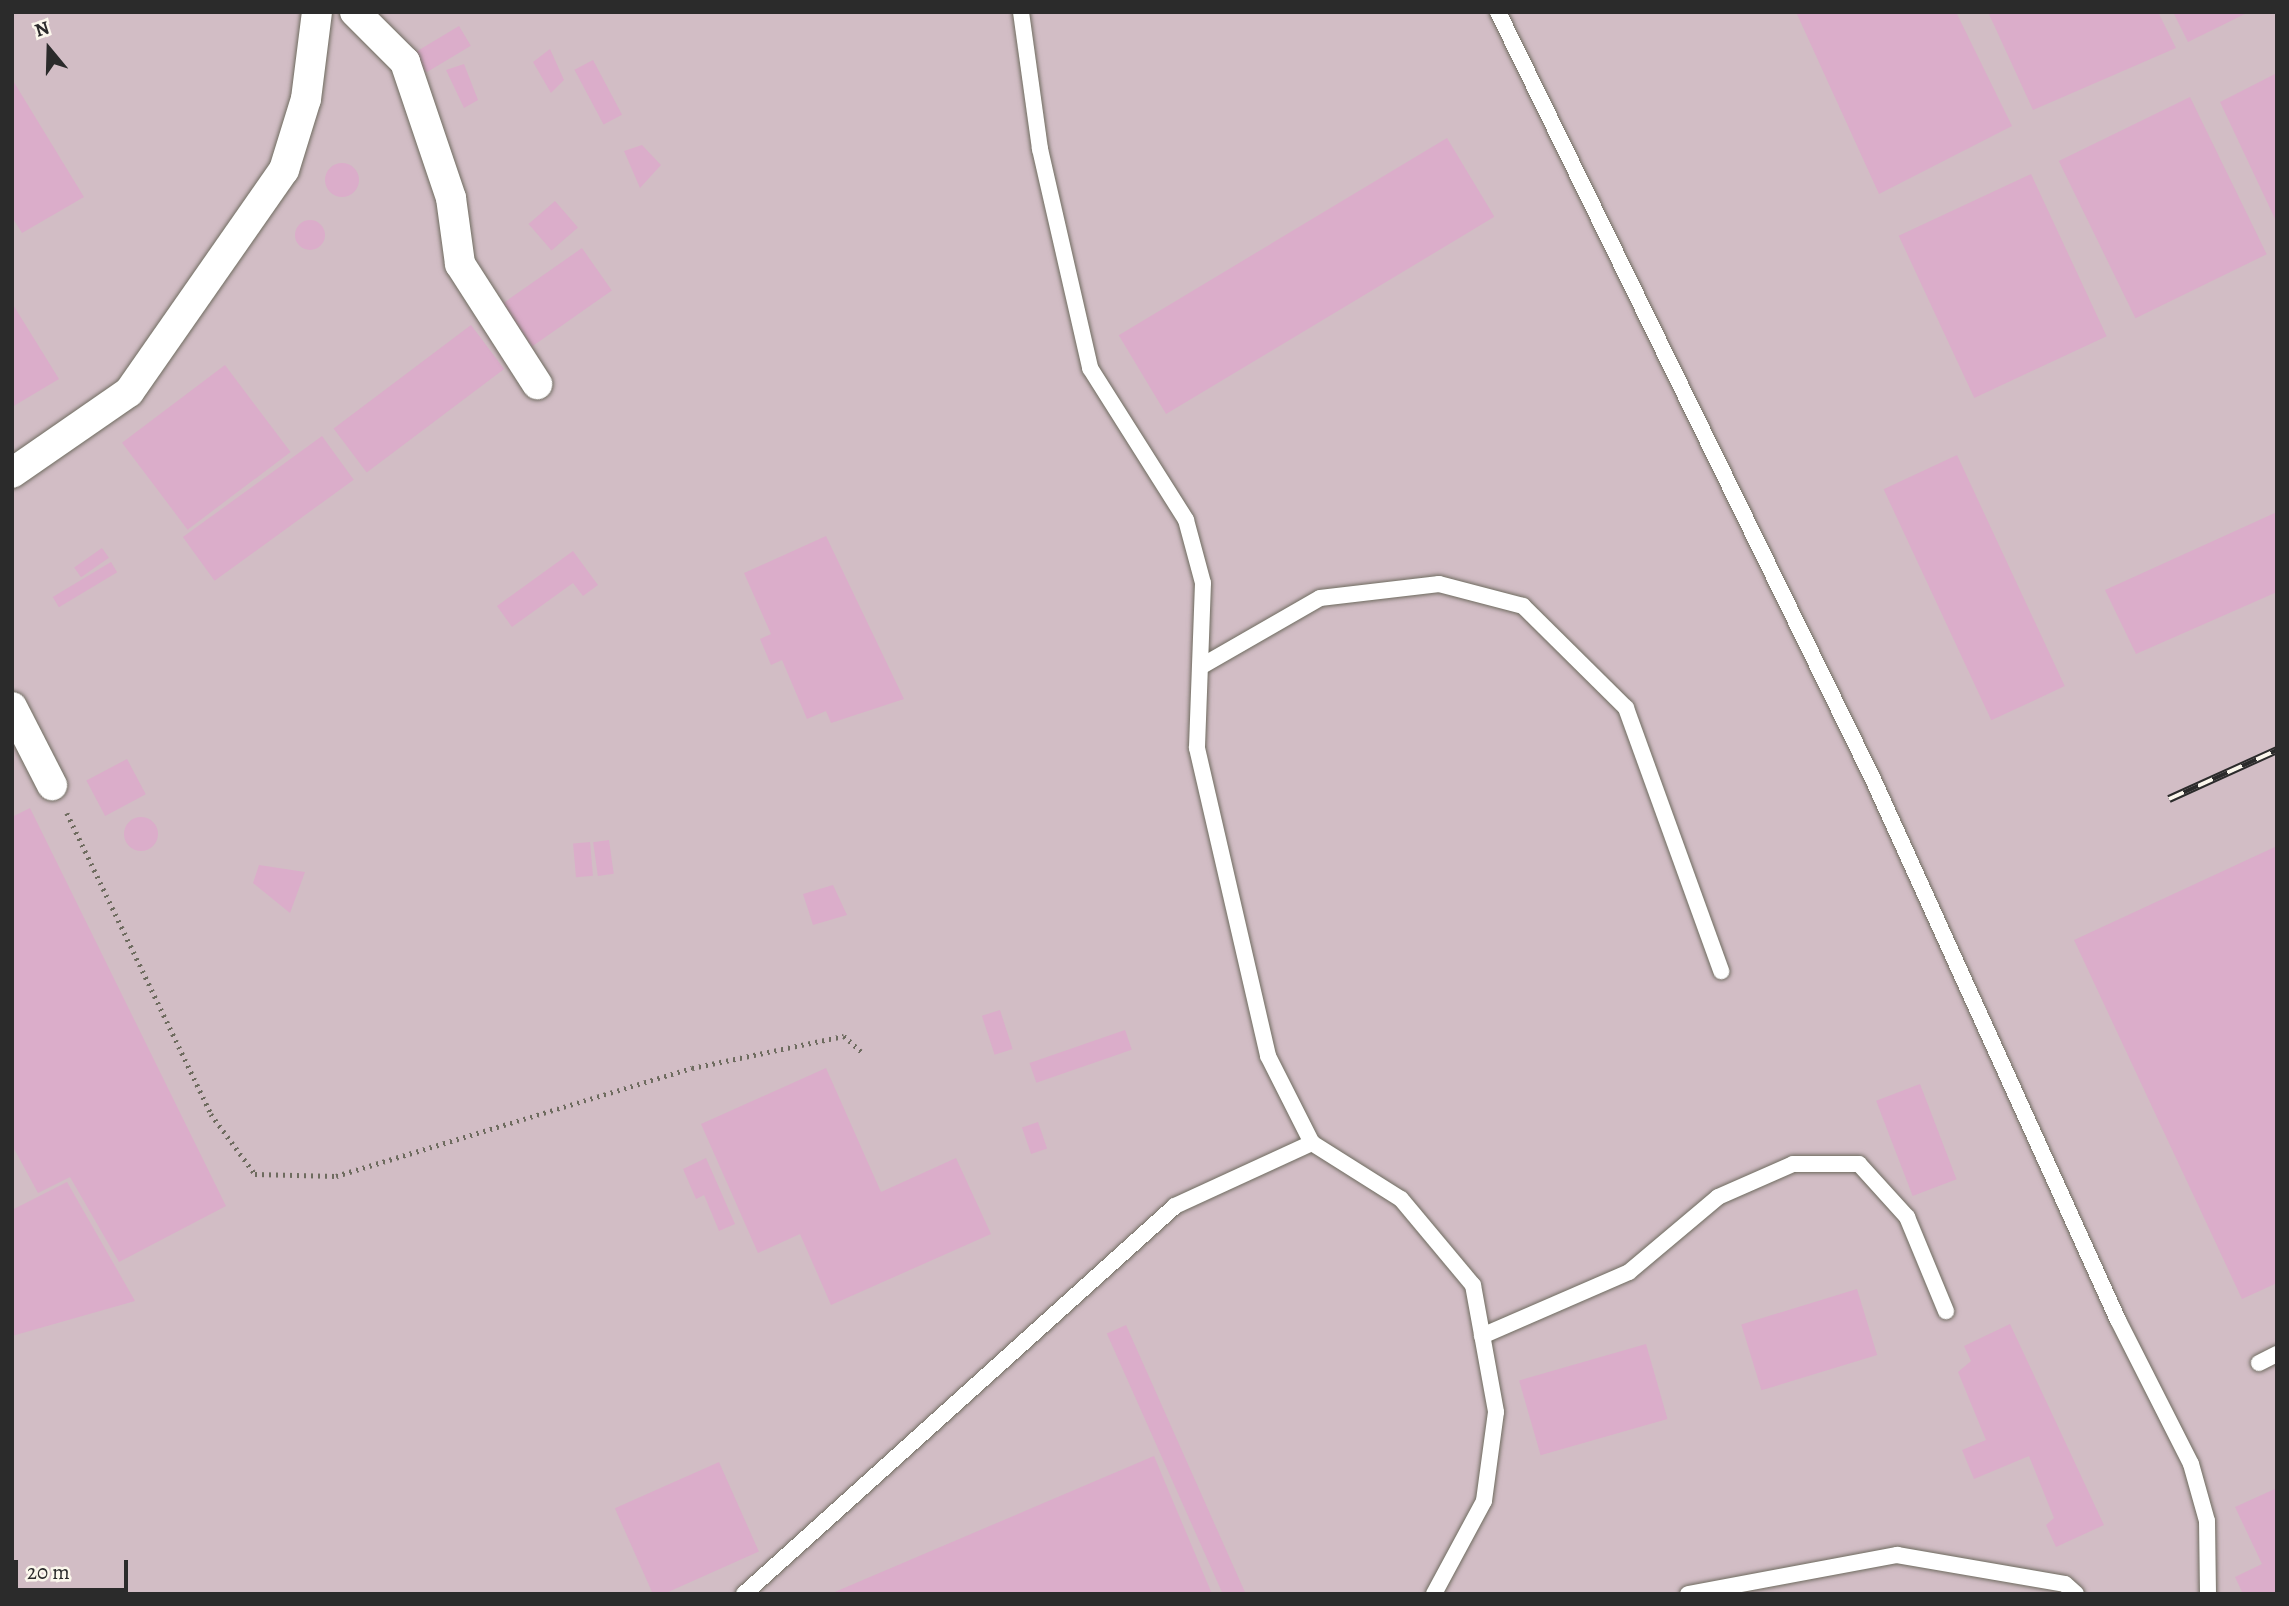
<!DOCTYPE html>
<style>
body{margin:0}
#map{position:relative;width:2289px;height:1606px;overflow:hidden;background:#e9e2c0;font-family:Alegreya,serif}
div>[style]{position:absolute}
.industrial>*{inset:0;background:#d2bdc5;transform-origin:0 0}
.building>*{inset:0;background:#dbadca;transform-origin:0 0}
.round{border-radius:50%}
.path>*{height:4.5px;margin-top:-2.25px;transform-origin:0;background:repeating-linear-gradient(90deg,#6e6b5f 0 2px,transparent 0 7px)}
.roads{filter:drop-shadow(0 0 2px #6e6b5f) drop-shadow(0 0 2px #6e6b5f)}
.lane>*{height:16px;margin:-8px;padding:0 8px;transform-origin:8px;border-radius:8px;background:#fff}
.street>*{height:30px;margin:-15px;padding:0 15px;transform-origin:15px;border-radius:15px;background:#fff}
.rail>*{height:8px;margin-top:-4px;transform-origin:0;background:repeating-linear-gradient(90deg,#fbf7ec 0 16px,#2b2b2b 0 32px);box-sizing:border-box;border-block:2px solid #2b2b2b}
span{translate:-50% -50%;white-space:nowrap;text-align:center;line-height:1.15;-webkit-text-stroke:5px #fbf7ec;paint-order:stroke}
.frame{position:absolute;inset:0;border:14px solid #2b2b2b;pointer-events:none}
.north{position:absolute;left:14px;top:14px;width:70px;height:70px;-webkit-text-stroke:5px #fbf7ec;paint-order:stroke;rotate:341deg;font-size:19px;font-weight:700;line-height:28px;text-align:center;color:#2b2b2b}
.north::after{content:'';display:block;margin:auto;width:24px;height:32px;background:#2b2b2b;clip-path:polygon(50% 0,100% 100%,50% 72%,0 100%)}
.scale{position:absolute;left:14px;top:1560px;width:114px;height:32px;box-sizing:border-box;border:4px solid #2b2b2b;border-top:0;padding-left:9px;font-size:21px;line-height:24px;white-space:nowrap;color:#2b2b2b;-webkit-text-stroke:5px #fbf7ec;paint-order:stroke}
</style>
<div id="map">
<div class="industrial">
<div style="left:12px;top:12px;width:2265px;height:1582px"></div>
</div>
<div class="building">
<div style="clip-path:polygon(1796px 12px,1956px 12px,2012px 126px,1879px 194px)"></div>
<div style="clip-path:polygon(1988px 12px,2158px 12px,2176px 48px,2033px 110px)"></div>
<div style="clip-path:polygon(2173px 12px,2249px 12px,2188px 42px)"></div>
<div style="left:459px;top:26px;width:23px;height:52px;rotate:59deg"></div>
<div style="clip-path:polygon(550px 49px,564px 80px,551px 93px,533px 62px)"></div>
<div style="left:593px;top:60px;width:62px;height:21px;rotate:62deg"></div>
<div style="clip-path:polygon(464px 64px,478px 100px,464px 108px,446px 70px)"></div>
<div style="clip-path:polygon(2277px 73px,2277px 223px,2220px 102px)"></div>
<div style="clip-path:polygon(12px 79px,84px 197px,22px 233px,12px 217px)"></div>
<div style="left:2190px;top:97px;width:175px;height:146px;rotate:64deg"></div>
<div style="left:1447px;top:138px;width:92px;height:383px;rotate:59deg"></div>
<div style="clip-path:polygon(642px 145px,661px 165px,640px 188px,624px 151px)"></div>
<div class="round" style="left:325px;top:163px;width:34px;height:34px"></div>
<div style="left:2031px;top:174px;width:179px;height:146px;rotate:65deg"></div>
<div style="left:555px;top:201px;width:35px;height:35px;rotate:49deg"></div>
<div class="round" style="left:295px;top:220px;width:30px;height:30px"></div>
<div style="left:582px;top:248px;width:52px;height:97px;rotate:55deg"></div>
<div style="clip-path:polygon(12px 303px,59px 379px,12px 407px)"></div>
<div style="left:471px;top:325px;width:55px;height:172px;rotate:53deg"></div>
<div style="left:225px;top:365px;width:109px;height:129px;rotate:53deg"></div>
<div style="left:322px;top:436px;width:54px;height:172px;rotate:54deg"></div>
<div style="left:1957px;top:455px;width:255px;height:81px;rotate:65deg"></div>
<div style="clip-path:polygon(2277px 512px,2277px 592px,2136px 654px,2105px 590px)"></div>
<div style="clip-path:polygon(826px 536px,904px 699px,831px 723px,826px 711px,807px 719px,782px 660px,771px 665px,760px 639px,771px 634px,744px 573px)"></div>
<div style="left:102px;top:548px;width:12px;height:34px;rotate:55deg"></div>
<div style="clip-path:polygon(573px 551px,598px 585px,583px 596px,573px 583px,512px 627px,497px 606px)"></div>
<div style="left:111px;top:562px;width:12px;height:68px;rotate:59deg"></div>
<div style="left:127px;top:759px;width:40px;height:46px;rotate:62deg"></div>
<div style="clip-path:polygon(30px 808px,226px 1206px,119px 1262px,70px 1177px,38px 1193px,12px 1145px,12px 817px)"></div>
<div class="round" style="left:124px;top:817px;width:34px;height:34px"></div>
<div style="left:609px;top:840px;width:34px;height:16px;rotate:82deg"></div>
<div style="left:590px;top:842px;width:34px;height:17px;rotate:85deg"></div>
<div style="clip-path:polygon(2277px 846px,2277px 1283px,2242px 1299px,2074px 940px)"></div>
<div style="clip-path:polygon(259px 865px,305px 872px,290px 913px,253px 883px)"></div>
<div style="clip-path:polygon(833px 885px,847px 915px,813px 925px,803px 894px)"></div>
<div style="left:1000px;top:1010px;width:41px;height:19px;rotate:72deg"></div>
<div style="left:1125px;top:1030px;width:21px;height:101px;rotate:71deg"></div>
<div style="clip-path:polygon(826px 1068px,881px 1192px,956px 1158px,991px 1234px,831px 1305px,800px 1234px,758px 1253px,701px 1124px)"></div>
<div style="left:1920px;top:1084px;width:102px;height:47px;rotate:69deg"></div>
<div style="left:1038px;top:1122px;width:28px;height:17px;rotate:71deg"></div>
<div style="clip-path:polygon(706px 1158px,735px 1224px,719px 1231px,704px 1195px,696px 1199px,683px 1169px)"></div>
<div style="clip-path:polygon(67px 1182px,135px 1301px,12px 1336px,12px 1210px)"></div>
<div style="left:1857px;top:1289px;width:69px;height:121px;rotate:73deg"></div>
<div style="clip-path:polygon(2010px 1324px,2104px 1525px,2056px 1547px,2046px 1525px,2054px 1518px,2029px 1456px,1974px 1479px,1962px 1450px,1986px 1440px,1958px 1372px,1971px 1361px,1964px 1346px)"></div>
<div style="left:1126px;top:1325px;width:294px;height:21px;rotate:66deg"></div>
<div style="left:1646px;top:1344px;width:78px;height:132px;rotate:74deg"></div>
<div style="clip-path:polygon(1154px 1456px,1212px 1594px,830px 1594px)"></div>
<div style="left:719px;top:1462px;width:98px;height:114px;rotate:66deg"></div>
<div style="clip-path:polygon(2277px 1488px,2277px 1594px,2243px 1594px,2235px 1577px,2262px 1564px,2235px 1507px)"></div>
</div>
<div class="path">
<div style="left:67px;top:813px;width:334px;rotate:64.4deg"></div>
<div style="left:211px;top:1114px;width:74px;rotate:53.7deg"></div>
<div style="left:255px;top:1174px;width:81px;rotate:1.4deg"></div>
<div style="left:336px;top:1176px;width:372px;rotate:-16.9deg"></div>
<div style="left:692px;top:1068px;width:155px;rotate:-11.9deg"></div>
<div style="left:844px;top:1036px;width:27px;rotate:42deg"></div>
</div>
<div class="roads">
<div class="lane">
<div style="left:1021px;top:12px;width:138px;rotate:82.1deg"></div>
<div style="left:1040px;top:149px;width:225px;rotate:77.1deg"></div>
<div style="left:1090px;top:368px;width:180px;rotate:57.7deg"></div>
<div style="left:1186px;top:520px;width:65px;rotate:74.9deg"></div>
<div style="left:1203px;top:583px;width:165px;rotate:92.1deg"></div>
<div style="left:1197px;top:748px;width:316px;rotate:77deg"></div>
<div style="left:1268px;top:1056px;width:97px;rotate:63.2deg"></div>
<div style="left:1312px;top:1143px;width:105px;rotate:32.2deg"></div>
<div style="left:1401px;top:1199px;width:112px;rotate:50.1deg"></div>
<div style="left:1473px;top:1285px;width:129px;rotate:79.7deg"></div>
<div style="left:1496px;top:1412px;width:90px;rotate:97.7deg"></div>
<div style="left:1484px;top:1501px;width:106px;rotate:118.3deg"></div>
<div style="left:1498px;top:12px;width:852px;rotate:63.95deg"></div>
<div style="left:1872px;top:777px;width:596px;rotate:65.63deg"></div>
<div style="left:2118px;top:1320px;width:161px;rotate:63.1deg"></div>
<div style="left:2191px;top:1464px;width:59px;rotate:74.3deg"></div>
<div style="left:2207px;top:1521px;width:73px;rotate:89.2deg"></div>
<div style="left:1200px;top:667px;width:138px;rotate:-29.9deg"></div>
<div style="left:1320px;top:598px;width:120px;rotate:-6.7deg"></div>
<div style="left:1439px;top:584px;width:87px;rotate:14.7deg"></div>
<div style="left:1523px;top:606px;width:145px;rotate:44.7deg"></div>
<div style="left:1626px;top:708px;width:280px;rotate:70.1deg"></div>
<div style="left:1482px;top:1336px;width:160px;rotate:-23.5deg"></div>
<div style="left:1629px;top:1272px;width:116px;rotate:-40.1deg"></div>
<div style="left:1718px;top:1197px;width:82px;rotate:-23.7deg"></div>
<div style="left:1793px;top:1164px;width:66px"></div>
<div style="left:1859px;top:1164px;width:72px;rotate:47.8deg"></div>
<div style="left:1907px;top:1217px;width:102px;rotate:67.5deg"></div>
<div style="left:2259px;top:1363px;width:20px;rotate:-27deg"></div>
<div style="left:744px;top:1594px;width:580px;rotate:-41.99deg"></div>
<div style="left:1175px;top:1206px;width:151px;rotate:-24.7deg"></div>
<div style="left:1688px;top:1594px;width:213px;rotate:-10.6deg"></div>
<div style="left:1897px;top:1555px;width:170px;rotate:9.8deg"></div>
<div style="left:2065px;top:1584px;width:15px;rotate:42deg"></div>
</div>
<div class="street">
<div style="left:355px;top:12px;width:71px;rotate:45deg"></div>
<div style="left:405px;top:62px;width:144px;rotate:71.3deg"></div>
<div style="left:451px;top:198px;width:67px;rotate:82.2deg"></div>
<div style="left:460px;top:264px;width:143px;rotate:57.3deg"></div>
<div style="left:12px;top:473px;width:142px;rotate:-34.7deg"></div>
<div style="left:129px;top:392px;width:271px;rotate:-55.1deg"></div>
<div style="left:284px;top:170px;width:74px;rotate:-72.8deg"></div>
<div style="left:306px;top:99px;width:88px;rotate:-82.8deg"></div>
<div style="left:12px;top:707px;width:88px;rotate:62.9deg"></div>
</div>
</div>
<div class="rail">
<div style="left:2169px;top:799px;width:119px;rotate:-24.4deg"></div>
</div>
<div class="frame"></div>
<div class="north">N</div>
<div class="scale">20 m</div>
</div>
